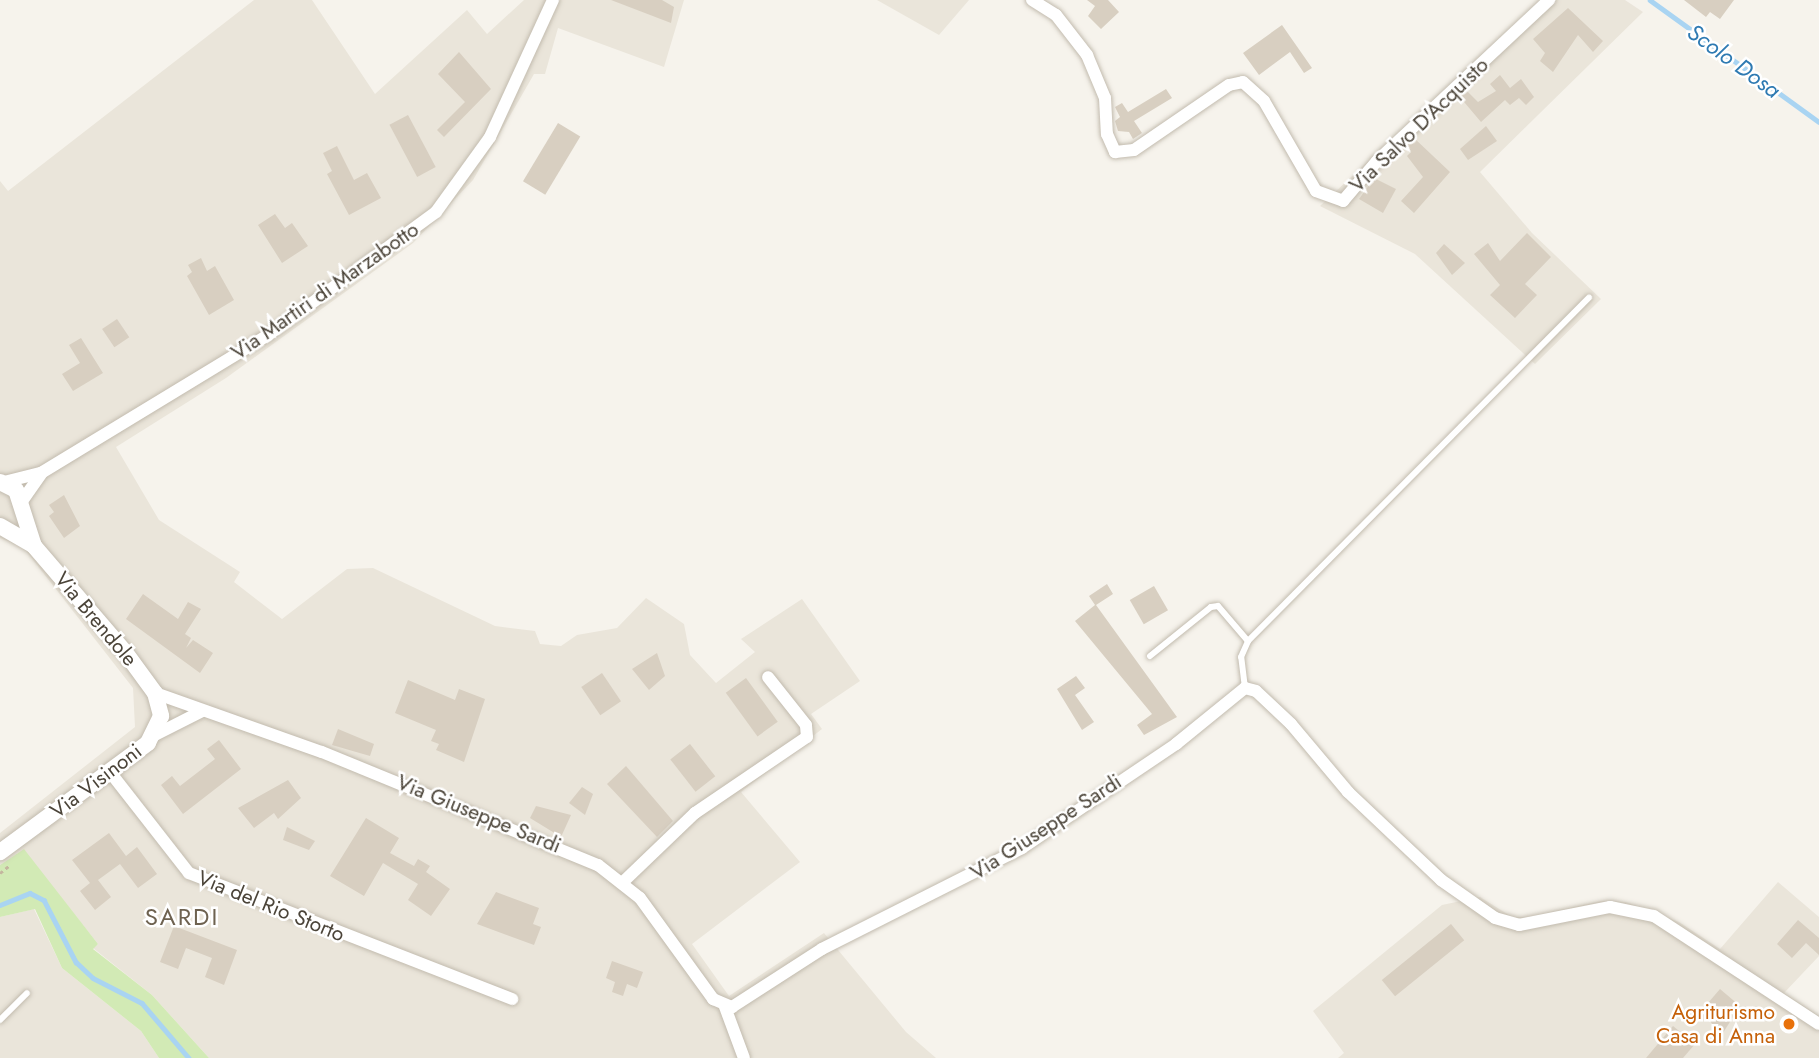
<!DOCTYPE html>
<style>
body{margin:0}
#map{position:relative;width:1819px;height:1058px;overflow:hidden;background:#f6f3ec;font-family:Jost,sans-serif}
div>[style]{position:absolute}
.residential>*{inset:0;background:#eae5da}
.green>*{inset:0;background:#d2eab5}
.stream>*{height:4.5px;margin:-2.25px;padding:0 2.25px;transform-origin:2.25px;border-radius:2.25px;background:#a9d4f2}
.building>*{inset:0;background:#d8cfc1;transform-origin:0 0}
.path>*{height:2.5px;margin-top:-1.25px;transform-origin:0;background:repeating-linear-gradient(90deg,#c4b79f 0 3.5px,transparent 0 7px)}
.roads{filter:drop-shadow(0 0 2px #c2bbae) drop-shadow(0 0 2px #c2bbae)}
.service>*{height:6px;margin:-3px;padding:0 3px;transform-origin:3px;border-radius:3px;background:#fff}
.minor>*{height:12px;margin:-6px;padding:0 6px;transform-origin:6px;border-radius:6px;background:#fff}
.tertiary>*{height:16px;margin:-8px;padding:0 8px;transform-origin:8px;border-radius:8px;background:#fff}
.dots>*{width:19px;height:19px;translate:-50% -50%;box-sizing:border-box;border:4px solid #fff;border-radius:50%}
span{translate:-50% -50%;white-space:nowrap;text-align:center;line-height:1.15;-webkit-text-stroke:5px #fff;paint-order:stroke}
.street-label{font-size:21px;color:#4b4439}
.food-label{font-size:21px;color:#c56008}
.right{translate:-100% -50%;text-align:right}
.water-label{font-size:23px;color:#2e7ab2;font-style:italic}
.quarter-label{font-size:24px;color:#6e6250;letter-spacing:2px}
</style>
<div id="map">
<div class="residential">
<div style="clip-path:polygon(254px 0,312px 0,375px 94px,467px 10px,487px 34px,524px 0,684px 0,664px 67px,558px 28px,545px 74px,534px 74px,473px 180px,413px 243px,226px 378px,116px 447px,159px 520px,240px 572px,234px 582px,282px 619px,347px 569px,373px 568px,495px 626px,535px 631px,540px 644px,561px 646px,577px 635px,617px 628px,646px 598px,684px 624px,690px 655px,716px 683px,755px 652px,741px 639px,802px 599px,860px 681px,811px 714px,822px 729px,741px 792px,800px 862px,692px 944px,729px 996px,824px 933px,906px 1032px,936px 1058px,209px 1058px,152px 995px,93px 948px,98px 944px,23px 850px,0 865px,0 833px,135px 727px,133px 688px,23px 547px,0 538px,0 181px,8px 191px)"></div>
<div style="clip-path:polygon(877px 0,969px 0,939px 35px)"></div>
<div style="clip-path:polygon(1541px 0,1625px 0,1643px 12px,1480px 172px,1532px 233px,1601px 299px,1535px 364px,1415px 254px,1320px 206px)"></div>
<div style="clip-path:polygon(1778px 882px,1819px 917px,1819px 956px,1784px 993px,1819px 1016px,1819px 1058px,1338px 1058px,1344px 1053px,1313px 1011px,1442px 905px,1480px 897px,1512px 917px,1528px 917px,1601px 901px,1626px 902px,1679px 922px,1720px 949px)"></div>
<div style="clip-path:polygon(34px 909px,62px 968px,141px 1031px,159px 1058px,0 1058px,0 917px)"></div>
</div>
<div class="green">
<div style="clip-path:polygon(24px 849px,98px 944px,93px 949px,152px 995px,209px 1058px,159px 1058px,141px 1031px,62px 968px,35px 909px,0 917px,0 865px)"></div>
</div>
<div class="stream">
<div style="left:1650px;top:0;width:208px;rotate:35.8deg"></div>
<div style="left:0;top:905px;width:32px;rotate:-22deg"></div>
<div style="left:30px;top:893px;width:16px;rotate:27deg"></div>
<div style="left:44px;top:900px;width:70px;rotate:62.7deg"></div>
<div style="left:76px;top:962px;width:23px;rotate:43deg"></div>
<div style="left:93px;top:978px;width:55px;rotate:27deg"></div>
<div style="left:142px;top:1003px;width:72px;rotate:49.5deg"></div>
</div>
<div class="building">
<div style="clip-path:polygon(611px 0,662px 0,674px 7px,671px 23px)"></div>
<div style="clip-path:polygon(1087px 0,1108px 0,1119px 12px,1101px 29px,1088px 16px,1095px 6px)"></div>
<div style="clip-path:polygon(1684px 0,1734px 0,1720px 19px,1710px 12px,1706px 17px)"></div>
<div style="clip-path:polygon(1568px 8px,1603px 41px,1593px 52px,1578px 35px,1553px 72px,1540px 61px,1545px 53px,1533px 39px)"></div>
<div style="clip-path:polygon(1282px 25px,1312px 68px,1304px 73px,1290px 52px,1259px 75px,1243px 53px)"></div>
<div style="clip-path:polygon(459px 52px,491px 89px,444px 137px,437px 130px,465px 102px,438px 74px)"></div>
<div style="clip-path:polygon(1500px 75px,1510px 88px,1521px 79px,1534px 97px,1526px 105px,1519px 98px,1510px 105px,1505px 100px,1481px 122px,1459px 96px,1466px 90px,1478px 102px,1496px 91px,1490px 84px)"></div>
<div style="clip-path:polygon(1166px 89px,1172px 98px,1134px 121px,1142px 133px,1133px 139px,1129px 132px,1118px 131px,1115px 121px,1120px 117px,1115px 107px,1122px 103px,1128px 112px)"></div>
<div style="left:408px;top:115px;width:59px;height:21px;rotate:62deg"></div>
<div style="left:558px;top:123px;width:26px;height:68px;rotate:31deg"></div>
<div style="clip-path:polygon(1486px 126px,1497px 141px,1468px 160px,1460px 149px)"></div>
<div style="clip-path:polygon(1414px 138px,1450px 172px,1414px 213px,1401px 201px,1423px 177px,1407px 156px,1411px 152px,1405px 146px)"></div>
<div style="clip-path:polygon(337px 146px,354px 180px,367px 173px,381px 198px,349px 215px,327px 174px,332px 171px,323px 153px)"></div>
<div style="clip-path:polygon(1374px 178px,1396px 189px,1383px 213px,1359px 199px)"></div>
<div style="clip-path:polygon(275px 214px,285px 228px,292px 223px,308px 246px,282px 263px,258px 225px)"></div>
<div style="clip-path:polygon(1527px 233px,1551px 257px,1525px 284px,1537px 295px,1515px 318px,1490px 295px,1500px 285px,1474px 254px,1488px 243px,1500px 261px)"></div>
<div style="clip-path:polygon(1444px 244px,1465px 263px,1452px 275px,1436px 253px)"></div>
<div style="clip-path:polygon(201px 258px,207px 271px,215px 266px,234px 300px,209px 315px,187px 276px,192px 272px,188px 265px)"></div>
<div style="left:117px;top:319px;width:22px;height:18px;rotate:56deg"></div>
<div style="clip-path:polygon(81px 338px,103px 373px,73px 391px,62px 374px,80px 363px,69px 345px)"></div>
<div style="clip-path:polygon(64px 495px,80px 526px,64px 538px,49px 516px,54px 512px,49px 505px)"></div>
<div style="clip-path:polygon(1107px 584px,1113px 594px,1096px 605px,1177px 717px,1144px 735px,1137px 725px,1152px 714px,1075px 621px,1095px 605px,1089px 596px)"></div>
<div style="left:1154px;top:586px;width:28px;height:28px;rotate:60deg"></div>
<div style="clip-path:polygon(143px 594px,178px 619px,188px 602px,201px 609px,185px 634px,191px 638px,186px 648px,193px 640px,213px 653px,200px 673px,126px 619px)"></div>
<div style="clip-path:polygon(657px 653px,665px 676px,649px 690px,632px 669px)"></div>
<div style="left:602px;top:673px;width:34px;height:25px;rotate:56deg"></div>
<div style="clip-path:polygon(1076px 676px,1085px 688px,1075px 695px,1094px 722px,1082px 730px,1057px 689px)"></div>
<div style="left:746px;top:678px;width:54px;height:25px;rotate:54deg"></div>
<div style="clip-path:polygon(408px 680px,455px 700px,459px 689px,485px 699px,464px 762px,436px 750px,439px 744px,431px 741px,436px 730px,395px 713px)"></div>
<div style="clip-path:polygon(338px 729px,374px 744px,370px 756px,332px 745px)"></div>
<div style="clip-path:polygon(219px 740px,241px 769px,183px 814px,161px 785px,172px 776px,180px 786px,215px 759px,207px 749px)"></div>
<div style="left:690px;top:744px;width:41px;height:25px;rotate:52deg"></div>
<div style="clip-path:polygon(626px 766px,673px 821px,657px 837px,607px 784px)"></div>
<div style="clip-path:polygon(288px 780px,301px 798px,278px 819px,274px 813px,254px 828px,238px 808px)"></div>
<div style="clip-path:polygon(582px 787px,593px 794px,585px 815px,569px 803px)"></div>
<div style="clip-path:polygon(536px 806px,571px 815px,561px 837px,530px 818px)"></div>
<div style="clip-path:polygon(366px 818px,399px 838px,390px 853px,414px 866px,418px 859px,430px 866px,426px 872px,450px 889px,431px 916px,408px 900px,418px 884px,383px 863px,364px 896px,330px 876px)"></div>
<div style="clip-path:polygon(287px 827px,315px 841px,309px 850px,283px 840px)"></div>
<div style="clip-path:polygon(109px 833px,126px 856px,137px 847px,157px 874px,138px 888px,120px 864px,98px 880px,111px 897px,95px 910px,80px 891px,90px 883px,72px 860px)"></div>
<div style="clip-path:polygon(496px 892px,539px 908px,533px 924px,541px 927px,534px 945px,477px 924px)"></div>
<div style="clip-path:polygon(1798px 920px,1819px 938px,1819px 955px,1806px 943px,1792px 958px,1777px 944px)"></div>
<div style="left:1451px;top:924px;width:21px;height:89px;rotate:51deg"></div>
<div style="clip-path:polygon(174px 926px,237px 950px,224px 985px,205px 977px,212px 958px,186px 948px,178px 969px,160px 962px)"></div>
<div style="clip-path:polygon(612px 961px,643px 972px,637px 988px,627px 984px,623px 996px,612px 992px,615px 982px,606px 978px)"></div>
<div style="clip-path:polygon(1720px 989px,1740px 1006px,1721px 1036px,1702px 1010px)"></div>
<div style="clip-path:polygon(1673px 1026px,1695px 1044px,1683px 1058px,1646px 1058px)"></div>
</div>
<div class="path">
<div style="left:0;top:873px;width:13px;rotate:-39deg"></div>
</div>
<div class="roads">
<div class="service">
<div style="left:1150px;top:656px;width:78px;rotate:-38.8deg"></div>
<div style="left:1211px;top:607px;width:7px;rotate:-8deg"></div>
<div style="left:1218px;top:606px;width:46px;rotate:49.4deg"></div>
<div style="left:1245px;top:688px;width:31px;rotate:-97deg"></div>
<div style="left:1241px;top:657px;width:17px;rotate:-66deg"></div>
<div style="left:1248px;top:641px;width:484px;rotate:-45.2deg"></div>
<div style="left:0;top:1020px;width:38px;rotate:-45deg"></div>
</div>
<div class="minor">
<div style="left:1032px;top:0;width:28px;rotate:32deg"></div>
<div style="left:1056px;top:15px;width:51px;rotate:52.2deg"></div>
<div style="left:1087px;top:55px;width:47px;rotate:67.3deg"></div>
<div style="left:1105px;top:98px;width:36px;rotate:87deg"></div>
<div style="left:1107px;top:134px;width:20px;rotate:66deg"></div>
<div style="left:1115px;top:152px;width:19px;rotate:-6deg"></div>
<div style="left:1134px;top:150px;width:115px;rotate:-34.4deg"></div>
<div style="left:1229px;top:85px;width:14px;rotate:-12deg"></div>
<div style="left:1243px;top:82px;width:28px;rotate:42deg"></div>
<div style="left:1264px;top:101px;width:104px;rotate:60deg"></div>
<div style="left:1316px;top:191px;width:29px;rotate:20deg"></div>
<div style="left:1343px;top:201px;width:52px;rotate:-49.6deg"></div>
<div style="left:1377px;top:161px;width:236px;rotate:-43.1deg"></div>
<div style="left:4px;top:482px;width:38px;rotate:-14deg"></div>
<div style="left:41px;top:473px;width:266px;rotate:-31.3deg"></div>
<div style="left:268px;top:335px;width:208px;rotate:-36.2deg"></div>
<div style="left:436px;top:212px;width:92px;rotate:-54.2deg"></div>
<div style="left:490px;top:137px;width:151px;rotate:-65.3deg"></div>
<div style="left:20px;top:504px;width:37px;rotate:-55deg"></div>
<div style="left:155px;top:693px;width:177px;rotate:19.5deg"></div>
<div style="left:322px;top:752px;width:298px;rotate:22.3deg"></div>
<div style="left:598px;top:865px;width:53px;rotate:38.2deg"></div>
<div style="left:640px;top:898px;width:125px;rotate:54.1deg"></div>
<div style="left:713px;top:999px;width:21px;rotate:23deg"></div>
<div style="left:732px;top:1007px;width:107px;rotate:-32.8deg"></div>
<div style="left:822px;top:949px;width:224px;rotate:-26.8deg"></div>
<div style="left:1022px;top:848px;width:186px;rotate:-34deg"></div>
<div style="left:1176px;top:744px;width:89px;rotate:-39.1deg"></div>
<div style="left:1245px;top:688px;width:11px;rotate:15deg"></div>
<div style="left:1256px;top:691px;width:48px;rotate:43.3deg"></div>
<div style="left:1291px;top:724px;width:89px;rotate:50deg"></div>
<div style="left:1348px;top:792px;width:128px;rotate:43.4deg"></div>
<div style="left:1441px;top:880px;width:66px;rotate:35.1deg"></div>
<div style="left:1495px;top:918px;width:25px;rotate:16deg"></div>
<div style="left:1519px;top:925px;width:93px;rotate:-11.2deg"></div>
<div style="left:1610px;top:907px;width:45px;rotate:11.6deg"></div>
<div style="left:1654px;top:916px;width:197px;rotate:33.2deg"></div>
<div style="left:153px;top:736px;width:55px;rotate:-27deg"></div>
<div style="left:110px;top:772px;width:128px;rotate:52deg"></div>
<div style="left:189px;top:873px;width:347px;rotate:21.3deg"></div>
<div style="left:623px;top:882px;width:100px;rotate:-43.8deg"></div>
<div style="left:695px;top:813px;width:135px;rotate:-34.2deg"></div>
<div style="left:807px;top:737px;width:12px;rotate:-95deg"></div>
<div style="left:806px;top:725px;width:61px;rotate:-128.4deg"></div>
<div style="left:725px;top:1007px;width:54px;rotate:69.6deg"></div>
</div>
<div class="tertiary">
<div style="left:0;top:482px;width:18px;rotate:27deg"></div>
<div style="left:16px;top:490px;width:59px;rotate:72.2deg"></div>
<div style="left:0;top:526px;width:39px;rotate:30deg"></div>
<div style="left:34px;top:546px;width:140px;rotate:49.4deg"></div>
<div style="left:125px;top:652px;width:51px;rotate:53.8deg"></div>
<div style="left:155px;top:693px;width:24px;rotate:75deg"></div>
<div style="left:161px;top:716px;width:30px;rotate:116deg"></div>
<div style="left:148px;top:743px;width:184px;rotate:143.6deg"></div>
</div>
</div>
<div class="dots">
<div style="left:1789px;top:1024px;background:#e8710a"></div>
</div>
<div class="street-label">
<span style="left:1419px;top:125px;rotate:-44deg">Via Salvo D'Acquisto</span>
<span style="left:325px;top:291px;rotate:-35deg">Via Martiri di Marzabotto</span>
<span style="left:96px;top:619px;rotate:50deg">Via Brendole</span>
<span style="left:96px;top:781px;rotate:-37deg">Via Visinoni</span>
<span style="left:479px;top:814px;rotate:22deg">Via Giuseppe Sardi</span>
<span style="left:1046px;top:827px;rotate:-33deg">Via Giuseppe Sardi</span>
<span style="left:271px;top:906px;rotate:22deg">Via del Rio Storto</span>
</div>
<div class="food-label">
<span class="right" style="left:1775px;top:1024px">Agriturismo<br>Casa di Anna</span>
</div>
<div class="water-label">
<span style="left:1734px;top:61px;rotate:36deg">Scolo Dosa</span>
</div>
<div class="quarter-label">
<span style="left:182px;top:917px">SARDI</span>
</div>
</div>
